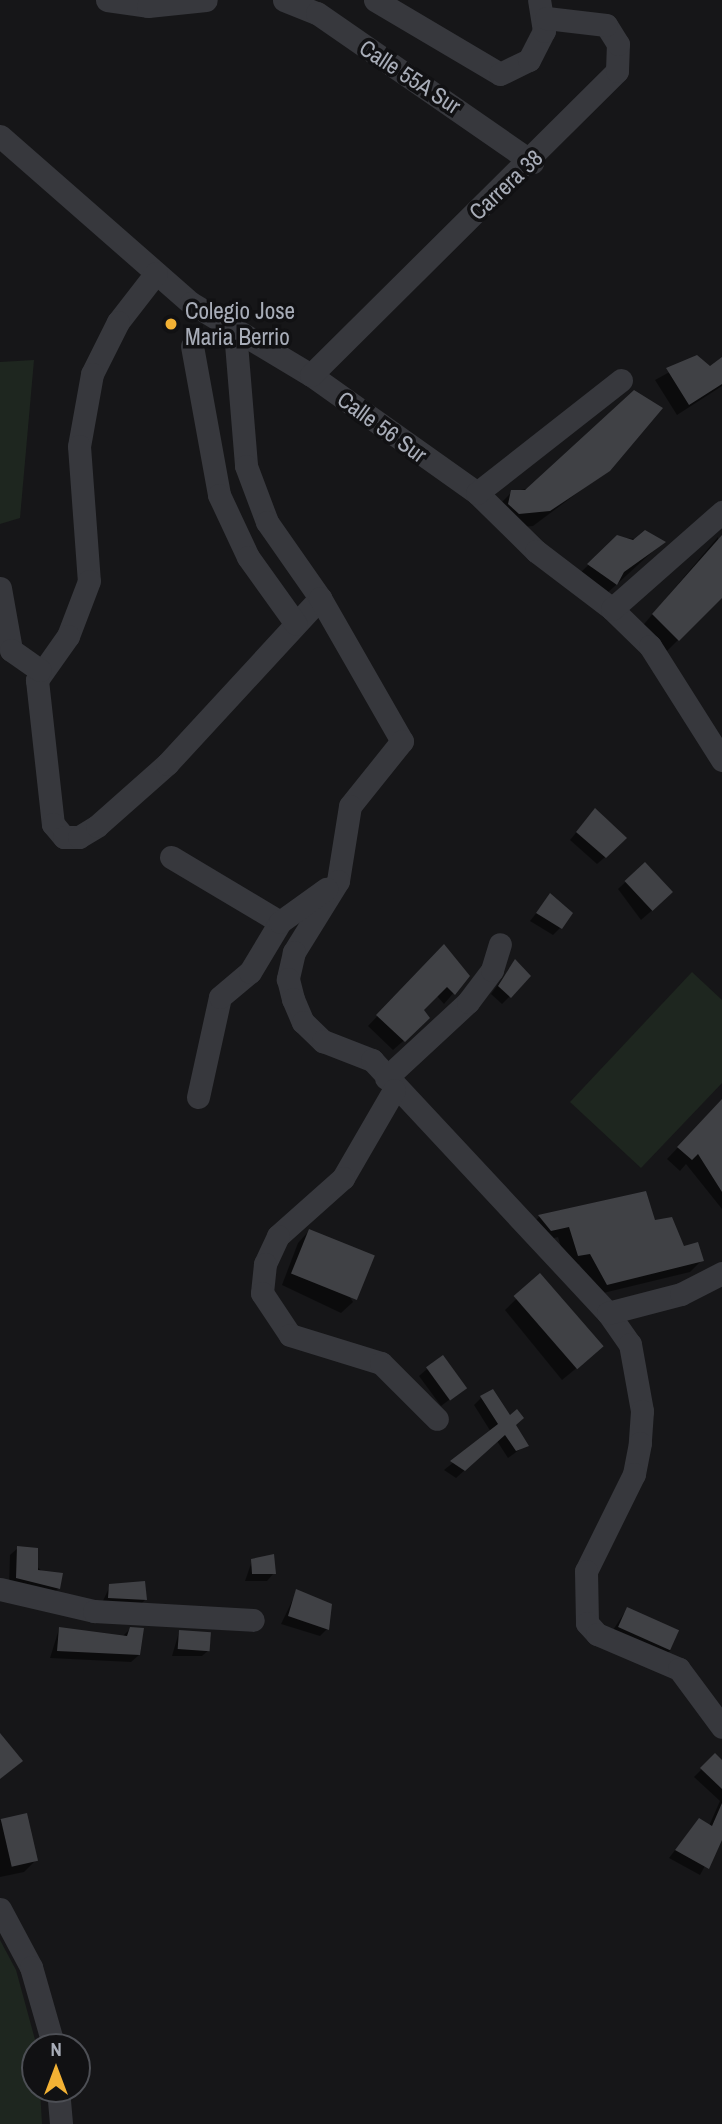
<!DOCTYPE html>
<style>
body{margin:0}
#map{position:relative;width:722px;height:2124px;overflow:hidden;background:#161618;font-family:"Archivo Narrow",sans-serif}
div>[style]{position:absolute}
.green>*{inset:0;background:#1e261f}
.shadow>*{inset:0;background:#0007}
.building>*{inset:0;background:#404145;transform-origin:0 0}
.minor>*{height:23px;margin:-11.5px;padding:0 11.5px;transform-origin:11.5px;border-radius:11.5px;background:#37383d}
.dots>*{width:19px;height:19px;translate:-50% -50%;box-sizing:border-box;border:4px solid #111113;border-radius:50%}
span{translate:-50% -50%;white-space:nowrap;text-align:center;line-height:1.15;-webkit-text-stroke:7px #111113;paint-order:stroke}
.street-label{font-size:23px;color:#a8adb8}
.poi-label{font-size:23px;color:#a8adb8}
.left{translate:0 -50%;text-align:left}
.north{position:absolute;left:21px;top:2033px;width:70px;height:70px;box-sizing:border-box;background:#111113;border:2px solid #4d4f55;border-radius:50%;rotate:0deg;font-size:19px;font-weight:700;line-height:28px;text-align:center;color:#a8adb8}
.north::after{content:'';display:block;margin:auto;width:24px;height:32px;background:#f2b134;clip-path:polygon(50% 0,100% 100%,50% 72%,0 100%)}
</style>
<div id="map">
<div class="green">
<div style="clip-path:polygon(34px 360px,20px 518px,0 524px,0 362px)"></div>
<div style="clip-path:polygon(692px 972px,722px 1000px,722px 1083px,641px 1168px,570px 1102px)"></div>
<div style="clip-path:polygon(0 1940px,16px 1970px,37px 2047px,35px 2089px,40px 2089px,42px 2124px,0 2124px)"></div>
</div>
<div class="shadow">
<div style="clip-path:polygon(697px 357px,710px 368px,722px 360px,722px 386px,677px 415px,655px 380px)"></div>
<div style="clip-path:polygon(608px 470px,533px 526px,503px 529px,497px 507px,512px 492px)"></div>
<div style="clip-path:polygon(617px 537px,663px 542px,604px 596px,577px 576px)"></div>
<div style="clip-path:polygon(718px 537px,722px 596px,664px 654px,639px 630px)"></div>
<div style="clip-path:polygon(595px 810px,618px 846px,597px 864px,570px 840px)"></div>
<div style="clip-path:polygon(645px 864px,664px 900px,641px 920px,618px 889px)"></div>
<div style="clip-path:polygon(550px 896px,560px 928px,553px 935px,530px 921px)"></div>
<div style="clip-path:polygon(444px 946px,468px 976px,444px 1004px,436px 995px,422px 1009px,418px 1028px,393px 1050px,368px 1026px)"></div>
<div style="clip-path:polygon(515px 961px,510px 996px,502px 1004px,491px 994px)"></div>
<div style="clip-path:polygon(722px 1101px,722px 1209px,686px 1164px,680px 1171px,667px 1159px)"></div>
<div style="clip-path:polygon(645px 1193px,654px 1223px,702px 1260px,690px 1272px,595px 1295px,579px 1264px,567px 1267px,558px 1237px,539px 1242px,528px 1228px,539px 1217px)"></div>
<div style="clip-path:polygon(309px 1231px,353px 1302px,341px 1313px,282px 1285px,298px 1243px)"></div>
<div style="clip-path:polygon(540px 1276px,590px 1357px,562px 1380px,505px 1310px)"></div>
<div style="clip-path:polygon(427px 1369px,465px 1388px,441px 1406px,419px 1376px)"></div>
<div style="clip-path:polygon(481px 1398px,526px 1445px,508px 1458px,497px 1441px,456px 1478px,444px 1470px,491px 1432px,474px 1405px)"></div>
<div style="clip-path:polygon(18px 1548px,59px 1588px,51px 1595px,9px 1586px,10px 1555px)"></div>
<div style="clip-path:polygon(252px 1561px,274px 1573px,267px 1581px,245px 1581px)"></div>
<div style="clip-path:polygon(110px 1586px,146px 1599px,138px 1607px,101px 1605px)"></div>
<div style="clip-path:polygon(297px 1591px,327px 1629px,320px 1636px,281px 1624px)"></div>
<div style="clip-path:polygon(627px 1609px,671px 1650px,659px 1661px,607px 1639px)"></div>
<div style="clip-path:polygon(59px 1629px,122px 1637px,130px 1629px,139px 1655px,131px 1662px,50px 1658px)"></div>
<div style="clip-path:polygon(179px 1632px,210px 1649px,202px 1656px,172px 1656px)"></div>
<div style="clip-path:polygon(715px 1756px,722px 1763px,722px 1835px,700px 1875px,669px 1858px,692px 1828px,709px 1826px,720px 1801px,694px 1777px)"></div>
<div style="clip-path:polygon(26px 1815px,36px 1860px,24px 1872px,0 1877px,0 1820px)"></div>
</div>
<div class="building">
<div style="clip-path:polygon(697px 355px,710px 366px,722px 357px,722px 384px,689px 405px,666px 368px)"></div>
<div style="clip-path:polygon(634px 390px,663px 408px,610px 471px,550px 511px,519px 514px,508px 504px,511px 490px,525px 490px)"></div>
<div style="clip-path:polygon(645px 530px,666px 542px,624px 572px,617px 585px,587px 564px,617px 535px,633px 540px)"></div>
<div style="clip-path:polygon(722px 535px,722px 598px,679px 641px,652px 614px)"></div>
<div style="clip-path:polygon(595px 808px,627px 838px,606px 858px,576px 832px)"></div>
<div style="left:645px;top:862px;width:41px;height:28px;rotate:47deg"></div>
<div style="clip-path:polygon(550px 893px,573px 913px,562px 929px,536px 913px)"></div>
<div style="clip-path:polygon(444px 944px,470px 976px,455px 995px,447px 987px,424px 1010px,430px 1018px,405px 1042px,376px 1015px)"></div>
<div style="clip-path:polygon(515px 959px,531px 976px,511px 998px,498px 986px)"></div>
<div style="clip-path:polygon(722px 1099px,722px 1192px,698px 1154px,692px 1160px,677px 1147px)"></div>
<div style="clip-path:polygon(646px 1191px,655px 1220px,672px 1217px,684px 1246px,698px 1242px,704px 1261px,607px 1285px,590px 1254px,578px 1256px,569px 1227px,551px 1231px,538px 1215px)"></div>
<div style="left:309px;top:1229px;width:71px;height:48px;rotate:22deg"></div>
<div style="left:540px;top:1273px;width:97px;height:35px;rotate:49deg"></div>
<div style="left:443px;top:1355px;width:41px;height:21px;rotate:54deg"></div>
<div style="clip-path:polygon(493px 1389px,510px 1415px,517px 1409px,524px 1418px,516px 1425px,529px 1446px,516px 1451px,505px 1435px,465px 1471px,450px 1461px,498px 1424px,480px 1396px)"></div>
<div style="clip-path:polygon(17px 1546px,38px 1548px,38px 1570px,63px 1573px,60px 1589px,16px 1578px)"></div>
<div style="clip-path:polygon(274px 1554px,276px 1574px,252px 1574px,251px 1559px)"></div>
<div style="clip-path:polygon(145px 1581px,147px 1600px,108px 1598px,109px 1584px)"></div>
<div style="clip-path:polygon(296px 1589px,332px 1604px,329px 1630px,288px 1616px)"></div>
<div style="left:627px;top:1607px;width:57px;height:22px;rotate:24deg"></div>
<div style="clip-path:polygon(59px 1627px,127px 1636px,130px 1627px,144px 1628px,140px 1655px,57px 1651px)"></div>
<div style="left:179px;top:1630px;width:32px;height:19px;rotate:4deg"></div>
<div style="clip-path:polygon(0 1733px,23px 1761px,0 1779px)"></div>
<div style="clip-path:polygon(715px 1753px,722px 1760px,722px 1789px,700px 1768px)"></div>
<div style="clip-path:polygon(722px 1803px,722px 1840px,709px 1869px,675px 1850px,699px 1818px,712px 1826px)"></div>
<div style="left:27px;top:1813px;width:49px;height:27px;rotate:77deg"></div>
</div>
<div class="minor">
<div style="left:107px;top:0;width:41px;rotate:8.3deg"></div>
<div style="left:148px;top:6px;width:58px;rotate:-5.9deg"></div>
<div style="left:284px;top:0;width:35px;rotate:22deg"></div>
<div style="left:317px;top:13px;width:262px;rotate:34.7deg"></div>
<div style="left:375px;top:0;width:145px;rotate:30.6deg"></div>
<div style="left:500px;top:74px;width:32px;rotate:-26deg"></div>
<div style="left:529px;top:60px;width:33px;rotate:-63deg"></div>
<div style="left:544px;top:31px;width:31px;rotate:-99deg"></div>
<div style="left:0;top:136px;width:254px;rotate:41.2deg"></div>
<div style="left:191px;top:303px;width:140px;rotate:31deg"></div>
<div style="left:311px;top:375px;width:204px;rotate:35.4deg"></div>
<div style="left:477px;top:493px;width:83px;rotate:44.5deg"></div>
<div style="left:536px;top:551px;width:96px;rotate:37.3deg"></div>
<div style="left:612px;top:609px;width:53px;rotate:44.2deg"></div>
<div style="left:650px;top:646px;width:135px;rotate:57.7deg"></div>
<div style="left:156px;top:273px;width:62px;rotate:127.8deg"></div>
<div style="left:118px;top:322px;width:58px;rotate:116.6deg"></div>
<div style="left:92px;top:374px;width:73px;rotate:100.2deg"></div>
<div style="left:79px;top:446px;width:135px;rotate:85.8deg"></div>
<div style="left:89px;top:581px;width:59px;rotate:110.9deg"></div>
<div style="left:68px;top:636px;width:54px;rotate:125.2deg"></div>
<div style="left:37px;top:680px;width:145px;rotate:83.7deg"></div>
<div style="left:53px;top:824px;width:17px;rotate:50deg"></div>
<div style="left:64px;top:837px;width:15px"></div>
<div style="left:79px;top:837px;width:21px;rotate:-31deg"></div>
<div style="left:97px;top:826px;width:94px;rotate:-41.5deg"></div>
<div style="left:167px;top:764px;width:226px;rotate:-47.3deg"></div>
<div style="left:235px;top:331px;width:135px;rotate:85.3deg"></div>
<div style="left:246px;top:466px;width:60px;rotate:69.4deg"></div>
<div style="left:267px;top:522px;width:93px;rotate:55.1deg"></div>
<div style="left:320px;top:598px;width:165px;rotate:60.2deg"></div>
<div style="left:402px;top:741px;width:83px;rotate:128.7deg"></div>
<div style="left:350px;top:806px;width:76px;rotate:99.1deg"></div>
<div style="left:338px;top:881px;width:84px;rotate:121.8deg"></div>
<div style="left:294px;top:952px;width:28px;rotate:103deg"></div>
<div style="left:288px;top:979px;width:21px;rotate:76deg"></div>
<div style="left:293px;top:999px;width:25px;rotate:67deg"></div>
<div style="left:303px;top:1022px;width:28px;rotate:44deg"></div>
<div style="left:323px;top:1041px;width:53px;rotate:21.2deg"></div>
<div style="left:372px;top:1060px;width:346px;rotate:47deg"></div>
<div style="left:608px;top:1313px;width:38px;rotate:55deg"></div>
<div style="left:630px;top:1344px;width:68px;rotate:79.8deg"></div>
<div style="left:642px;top:1411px;width:32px;rotate:94deg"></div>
<div style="left:640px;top:1443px;width:32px;rotate:101deg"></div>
<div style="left:634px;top:1474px;width:108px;rotate:116.3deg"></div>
<div style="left:586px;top:1571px;width:52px;rotate:88.9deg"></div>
<div style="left:587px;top:1623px;width:15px;rotate:48deg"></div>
<div style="left:597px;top:1634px;width:89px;rotate:23.1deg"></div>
<div style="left:679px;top:1669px;width:72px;rotate:53.4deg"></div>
<div style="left:192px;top:346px;width:151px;rotate:79.7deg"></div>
<div style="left:219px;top:495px;width:68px;rotate:64.9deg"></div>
<div style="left:248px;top:557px;width:82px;rotate:54.4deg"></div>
<div style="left:311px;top:375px;width:431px;rotate:-44.8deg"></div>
<div style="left:617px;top:71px;width:27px;rotate:-88deg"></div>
<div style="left:618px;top:44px;width:22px;rotate:-122deg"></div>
<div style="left:606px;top:25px;width:60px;rotate:-173.3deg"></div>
<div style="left:477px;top:493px;width:183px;rotate:-38.1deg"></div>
<div style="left:0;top:588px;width:63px;rotate:79.9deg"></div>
<div style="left:11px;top:650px;width:35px;rotate:35deg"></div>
<div style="left:612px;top:609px;width:147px;rotate:-41.4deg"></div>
<div style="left:171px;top:857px;width:127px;rotate:30.8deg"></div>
<div style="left:386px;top:1078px;width:112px;rotate:-42.8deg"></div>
<div style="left:468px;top:1002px;width:40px;rotate:-53deg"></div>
<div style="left:492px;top:970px;width:27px;rotate:-73deg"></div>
<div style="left:394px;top:1090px;width:102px;rotate:120.1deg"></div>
<div style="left:343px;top:1178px;width:87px;rotate:138.3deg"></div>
<div style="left:278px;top:1236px;width:31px;rotate:115deg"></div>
<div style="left:265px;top:1264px;width:29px;rotate:96deg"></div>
<div style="left:262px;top:1293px;width:50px;rotate:56.3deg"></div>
<div style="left:290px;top:1335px;width:95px;rotate:17.1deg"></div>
<div style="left:381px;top:1363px;width:79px;rotate:45deg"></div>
<div style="left:198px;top:1097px;width:102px;rotate:-77.6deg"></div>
<div style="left:220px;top:997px;width:39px;rotate:-40deg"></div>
<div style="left:250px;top:972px;width:58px;rotate:-59deg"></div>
<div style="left:280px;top:922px;width:57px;rotate:-35.7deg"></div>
<div style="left:608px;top:1313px;width:75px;rotate:-14.6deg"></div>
<div style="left:681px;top:1294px;width:46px;rotate:-27.1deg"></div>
<div style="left:0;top:1589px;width:97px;rotate:13.2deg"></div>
<div style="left:94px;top:1611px;width:159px;rotate:3.2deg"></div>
<div style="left:0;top:1909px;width:66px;rotate:61.9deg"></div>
<div style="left:31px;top:1967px;width:83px;rotate:74deg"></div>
<div style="left:58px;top:2089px;width:35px;rotate:85deg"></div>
</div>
<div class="dots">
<div style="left:171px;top:324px;background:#f2b134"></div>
</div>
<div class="street-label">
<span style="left:410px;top:77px;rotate:33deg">Calle 55A Sur</span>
<span style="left:506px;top:185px;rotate:-43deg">Carrera 38</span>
<span style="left:382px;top:427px;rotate:36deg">Calle 56 Sur</span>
</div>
<div class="poi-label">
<span class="left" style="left:185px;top:324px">Colegio Jose<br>Maria Berrio</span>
</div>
<div class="north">N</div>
</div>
